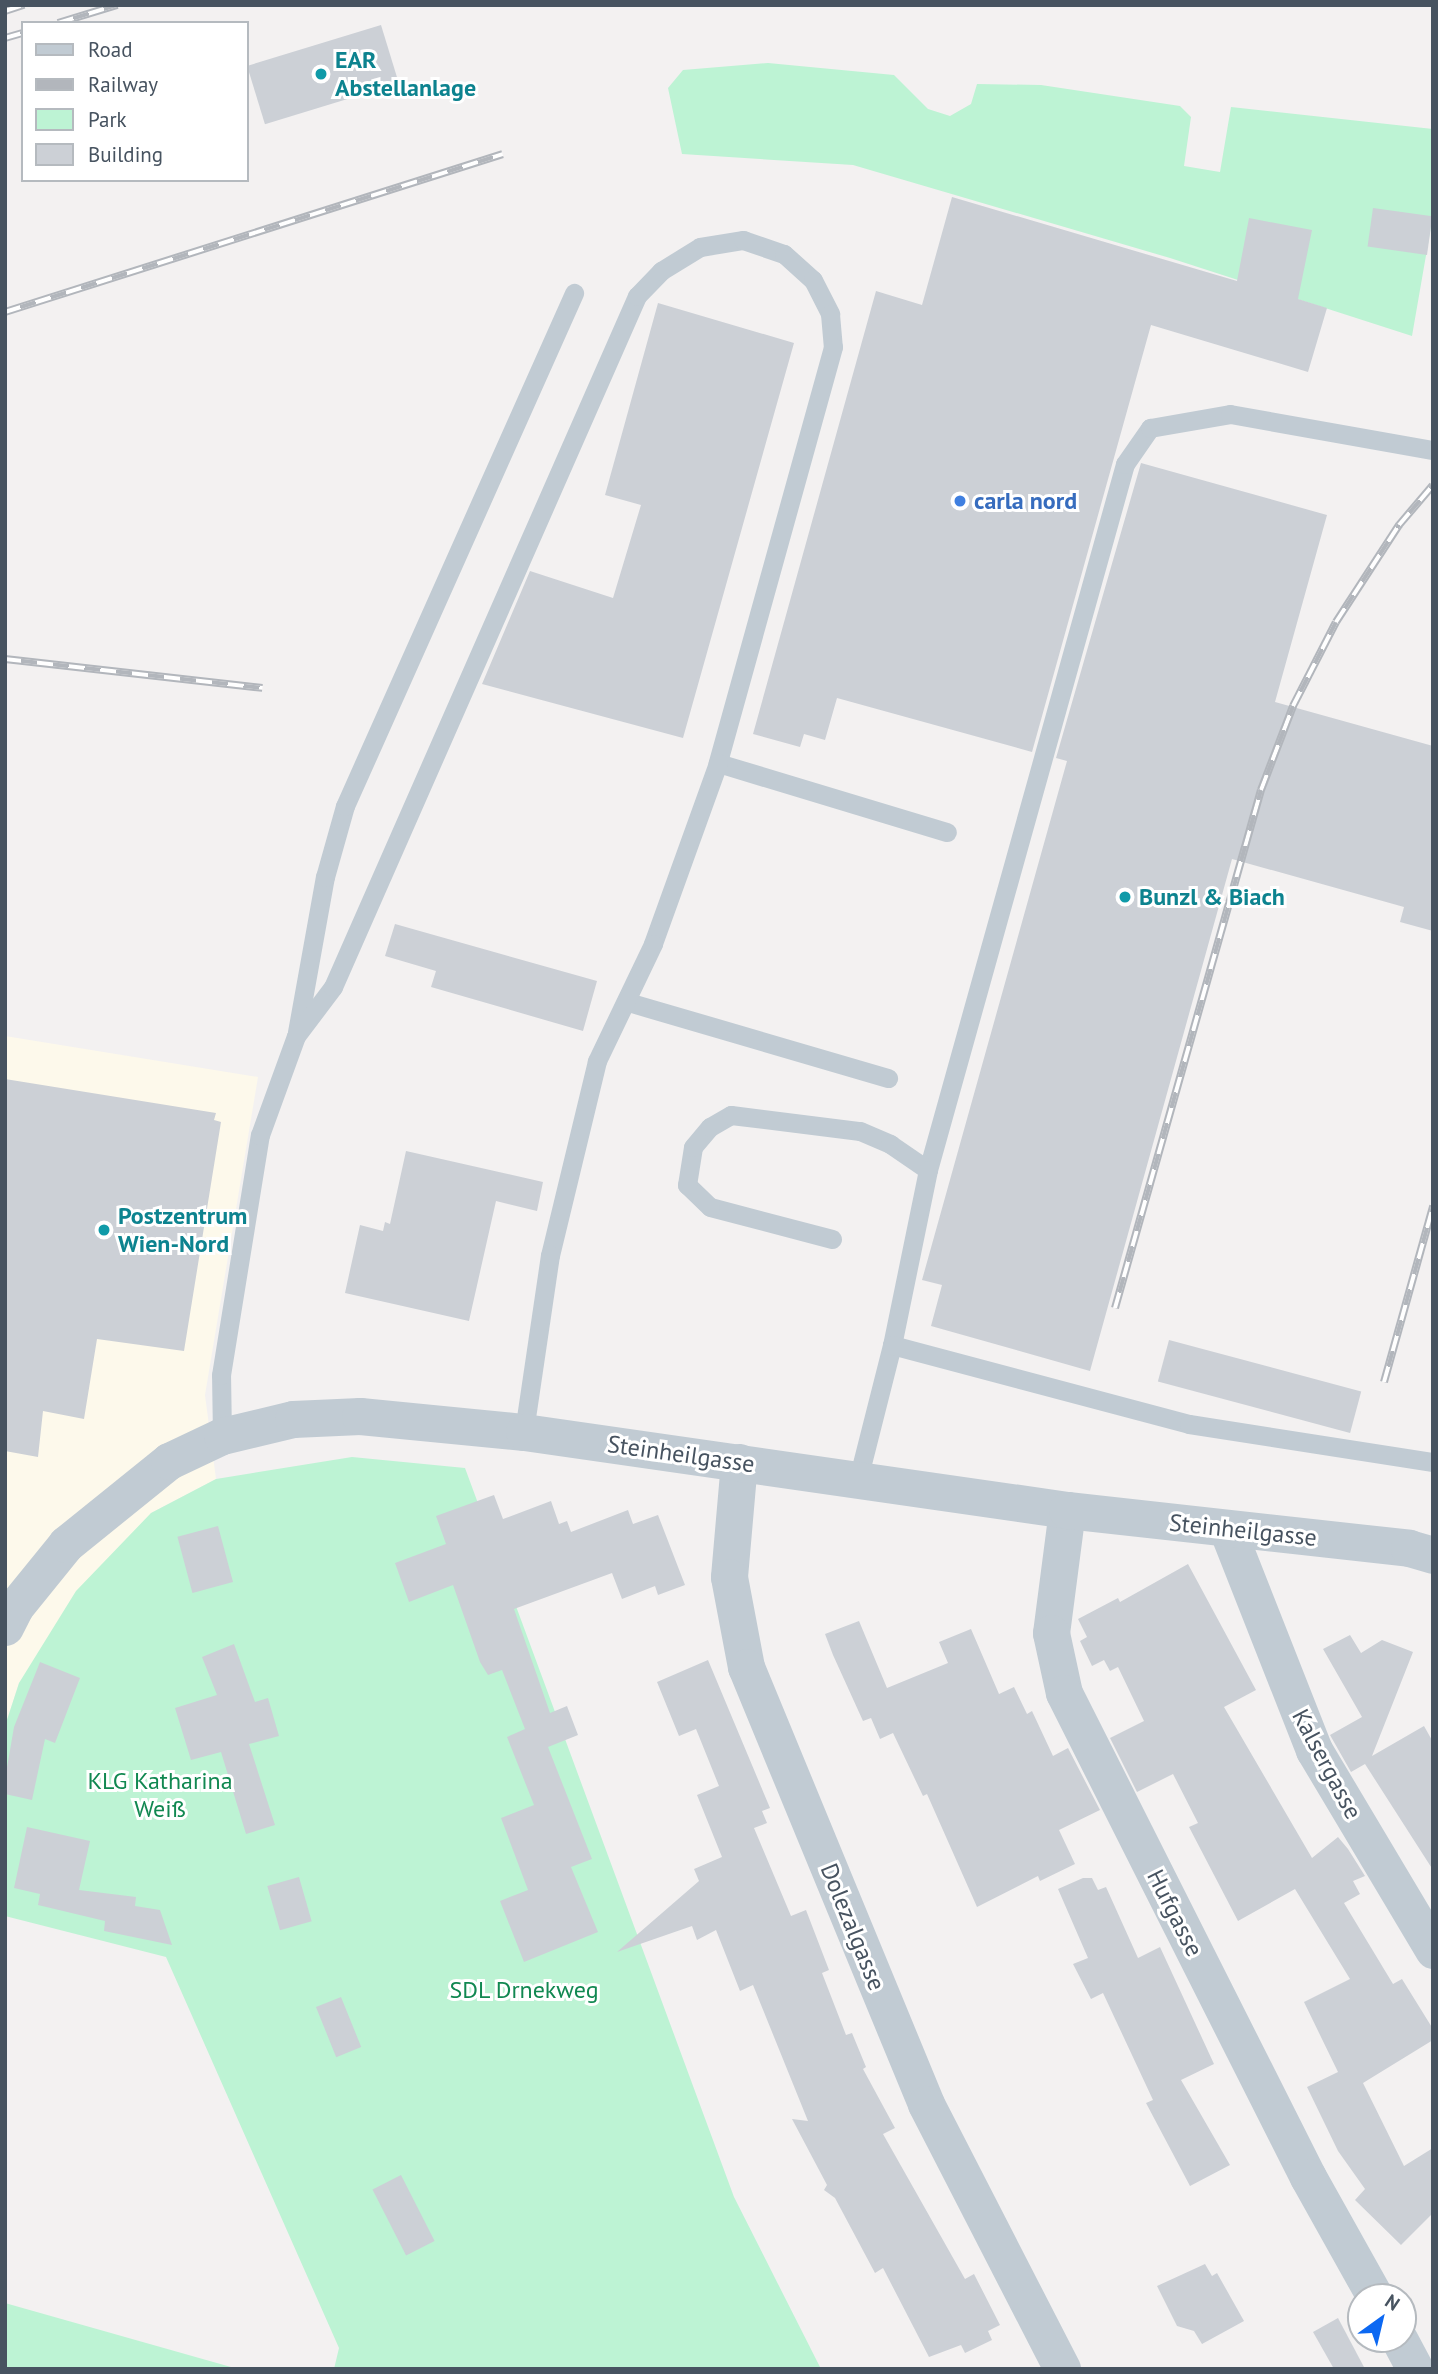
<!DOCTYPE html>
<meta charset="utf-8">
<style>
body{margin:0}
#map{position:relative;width:1438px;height:2374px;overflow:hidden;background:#f3f1f1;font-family:"PT Sans",sans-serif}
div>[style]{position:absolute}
.commercial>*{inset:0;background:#fdf9eb}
.green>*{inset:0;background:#bdf3d4}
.building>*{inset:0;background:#ccd0d6;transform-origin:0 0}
.lane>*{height:19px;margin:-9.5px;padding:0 9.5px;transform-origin:9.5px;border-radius:9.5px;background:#c1cbd3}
.street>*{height:37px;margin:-18.5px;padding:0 18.5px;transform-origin:18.5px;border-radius:18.5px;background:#c1cbd3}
.rail>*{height:8px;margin-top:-4px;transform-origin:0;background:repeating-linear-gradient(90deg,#fff 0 16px,#b2b6bc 0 32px);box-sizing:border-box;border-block:2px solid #b2b6bc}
.dots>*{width:19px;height:19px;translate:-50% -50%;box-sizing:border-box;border:4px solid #fff;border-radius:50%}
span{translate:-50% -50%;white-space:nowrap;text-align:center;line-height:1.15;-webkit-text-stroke:6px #fff;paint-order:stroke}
.culture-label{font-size:24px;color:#0d838f;font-weight:700}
.left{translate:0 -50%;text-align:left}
.shop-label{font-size:24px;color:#366cbe;font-weight:700}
.street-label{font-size:24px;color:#475360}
.park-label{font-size:24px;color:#118851}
.frame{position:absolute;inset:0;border:7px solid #475360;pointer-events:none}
.legend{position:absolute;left:21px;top:21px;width:228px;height:161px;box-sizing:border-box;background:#fff;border:2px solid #b5babf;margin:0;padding:9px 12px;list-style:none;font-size:21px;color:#475360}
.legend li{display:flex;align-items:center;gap:14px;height:35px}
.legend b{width:35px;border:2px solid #b5babf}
.north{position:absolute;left:1347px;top:2283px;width:70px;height:70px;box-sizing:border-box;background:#fff;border:2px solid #b5babf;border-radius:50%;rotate:34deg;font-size:19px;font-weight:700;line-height:28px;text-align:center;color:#475360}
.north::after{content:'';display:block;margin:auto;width:24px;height:32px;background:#0c68f2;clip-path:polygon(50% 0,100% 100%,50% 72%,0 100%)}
</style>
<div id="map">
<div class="commercial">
<div style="clip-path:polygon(5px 1036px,258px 1077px,205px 1395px,216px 1479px,151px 1513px,19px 1683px,5px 1726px)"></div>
</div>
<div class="green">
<div style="clip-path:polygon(768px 63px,894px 75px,928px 109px,950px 116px,971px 104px,977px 84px,1041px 85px,1180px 106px,1191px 117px,1184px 166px,1220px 172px,1231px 107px,1433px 129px,1433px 215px,1412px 336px,1170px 258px,853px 165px,682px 154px,668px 88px,683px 70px)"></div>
<div style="clip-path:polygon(352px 1457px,465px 1468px,734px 2197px,821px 2369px,334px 2369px,339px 2348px,166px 1957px,5px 1916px,5px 1726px,19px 1683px,76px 1591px,151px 1513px,216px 1479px)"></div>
<div style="clip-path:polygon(5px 2303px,238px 2369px,5px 2369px)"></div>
</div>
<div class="building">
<div style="left:381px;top:25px;width:61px;height:140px;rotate:73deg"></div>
<div style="clip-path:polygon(952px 197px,1237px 281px,1249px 218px,1312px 230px,1298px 299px,1327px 308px,1308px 372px,1151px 325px,1032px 752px,837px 698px,825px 740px,804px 734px,800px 747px,753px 734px,876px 291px,922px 305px)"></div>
<div style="left:1373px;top:208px;width:60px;height:39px;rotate:8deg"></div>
<div style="clip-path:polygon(658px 303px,794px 343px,683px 738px,482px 684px,530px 571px,613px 598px,641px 505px,605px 495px)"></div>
<div style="clip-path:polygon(1141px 463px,1327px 515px,1275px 702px,1433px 746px,1433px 931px,1400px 922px,1404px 907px,1232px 859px,1090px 1371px,931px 1326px,942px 1285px,922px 1280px,1067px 761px,1056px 758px)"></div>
<div style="clip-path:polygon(395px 924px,597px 981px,583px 1031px,431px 987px,436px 971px,385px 956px)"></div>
<div style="clip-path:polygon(5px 1079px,216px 1113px,214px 1120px,221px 1122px,184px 1351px,97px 1339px,84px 1419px,43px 1411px,38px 1457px,5px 1451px)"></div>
<div style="clip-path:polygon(406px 1151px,543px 1182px,537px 1211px,496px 1201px,469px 1321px,345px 1293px,360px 1225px,383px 1231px,385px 1222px,390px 1224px)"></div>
<div style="left:1169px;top:1340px;width:199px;height:43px;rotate:15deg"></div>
<div style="clip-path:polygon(494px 1495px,503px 1519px,551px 1501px,559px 1524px,567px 1521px,571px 1532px,628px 1510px,633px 1524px,658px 1515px,685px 1585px,658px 1595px,655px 1586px,622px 1599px,612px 1573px,514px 1609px,550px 1713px,567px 1706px,578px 1735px,548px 1747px,592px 1859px,571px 1867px,598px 1932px,524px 1962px,500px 1901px,528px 1890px,501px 1818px,534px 1805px,507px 1737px,525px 1729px,502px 1670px,488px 1675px,480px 1662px,453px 1585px,409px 1602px,395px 1563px,446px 1544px,436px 1516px)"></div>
<div style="left:218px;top:1526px;width:58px;height:42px;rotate:75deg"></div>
<div style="clip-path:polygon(1188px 1564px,1256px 1690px,1224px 1707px,1312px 1858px,1338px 1837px,1348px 1849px,1365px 1876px,1353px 1881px,1360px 1894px,1344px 1903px,1393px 1984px,1402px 1979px,1433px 2029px,1433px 2040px,1363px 2083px,1404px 2166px,1433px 2148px,1433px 2213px,1401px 2245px,1355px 2200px,1365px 2189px,1338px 2151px,1307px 2087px,1338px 2072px,1304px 2002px,1350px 1979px,1295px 1889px,1238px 1921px,1189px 1827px,1198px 1823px,1173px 1774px,1137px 1792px,1110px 1738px,1144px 1721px,1118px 1667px,1110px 1671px,1104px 1660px,1092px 1666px,1080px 1641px,1087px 1637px,1078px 1619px,1118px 1598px,1120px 1602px)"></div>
<div style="clip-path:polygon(859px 1621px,887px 1688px,948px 1663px,939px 1642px,971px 1629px,999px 1694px,1014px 1687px,1027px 1714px,1032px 1711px,1053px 1756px,1068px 1748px,1100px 1810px,1059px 1830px,1075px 1864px,1040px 1881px,1038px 1876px,977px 1907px,927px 1794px,923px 1796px,893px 1733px,880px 1739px,871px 1718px,863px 1721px,833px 1655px,825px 1634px)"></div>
<div style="clip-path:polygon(1350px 1635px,1361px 1653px,1382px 1640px,1413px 1652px,1372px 1756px,1424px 1726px,1433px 1742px,1433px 1870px,1365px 1764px,1351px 1772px,1330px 1735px,1362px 1717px,1323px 1649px)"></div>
<div style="clip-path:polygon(234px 1644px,255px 1702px,268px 1698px,279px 1736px,249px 1744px,275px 1825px,246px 1834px,221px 1752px,191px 1760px,175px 1708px,217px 1695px,202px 1657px)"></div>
<div style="clip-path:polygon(708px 1660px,770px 1808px,762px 1811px,767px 1823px,754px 1828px,791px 1916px,806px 1910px,829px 1970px,822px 1973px,846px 2035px,852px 2033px,866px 2067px,863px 2069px,895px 2128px,883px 2134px,965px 2279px,974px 2274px,1000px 2325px,988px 2331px,992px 2340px,965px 2353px,961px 2345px,929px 2357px,883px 2268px,875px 2273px,835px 2198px,824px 2190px,827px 2185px,792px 2119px,808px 2121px,753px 1985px,740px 1991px,716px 1930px,697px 1940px,692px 1926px,617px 1952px,699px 1881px,694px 1869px,722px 1857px,697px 1795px,719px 1786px,696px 1729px,679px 1736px,657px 1682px)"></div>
<div style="clip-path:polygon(40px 1662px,80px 1678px,55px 1743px,45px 1739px,32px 1800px,5px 1794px,5px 1779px,14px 1727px)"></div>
<div style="clip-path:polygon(27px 1827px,90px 1841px,79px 1890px,136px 1897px,135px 1906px,160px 1910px,172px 1945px,104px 1931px,105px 1921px,38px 1905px,40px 1894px,14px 1888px)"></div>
<div style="left:299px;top:1877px;width:46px;height:33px;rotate:74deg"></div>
<div style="clip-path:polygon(1083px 1878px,1092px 1878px,1098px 1890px,1106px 1887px,1138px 1958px,1160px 1947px,1214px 2064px,1181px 2080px,1230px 2165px,1190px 2186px,1146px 2103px,1153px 2100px,1103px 1993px,1091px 1999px,1073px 1964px,1088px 1958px,1058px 1889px)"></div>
<div style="left:341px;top:1997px;width:54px;height:27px;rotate:68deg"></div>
<div style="left:401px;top:2175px;width:74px;height:32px;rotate:63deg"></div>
<div style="clip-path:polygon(1205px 2264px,1212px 2276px,1217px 2273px,1244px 2321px,1202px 2344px,1194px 2331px,1177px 2326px,1157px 2286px)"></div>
<div style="clip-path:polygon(1338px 2318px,1365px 2369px,1334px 2369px,1313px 2332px)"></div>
</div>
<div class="lane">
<div style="left:718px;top:763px;width:239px;rotate:16.8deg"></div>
<div style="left:628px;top:1002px;width:271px;rotate:16.3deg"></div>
<div style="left:297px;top:1032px;width:158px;rotate:-79.8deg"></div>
<div style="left:325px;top:877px;width:74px;rotate:-74.3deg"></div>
<div style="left:345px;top:806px;width:562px;rotate:-65.94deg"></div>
<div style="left:928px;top:1170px;width:733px;rotate:-74.41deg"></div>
<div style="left:1125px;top:464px;width:44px;rotate:-55.2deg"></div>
<div style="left:1150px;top:428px;width:81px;rotate:-9.9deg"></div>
<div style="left:1230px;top:414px;width:206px;rotate:10.1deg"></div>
<div style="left:832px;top:1239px;width:126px;rotate:-165.3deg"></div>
<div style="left:710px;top:1207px;width:32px;rotate:-136deg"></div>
<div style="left:687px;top:1185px;width:38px;rotate:-81deg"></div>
<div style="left:693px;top:1147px;width:26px;rotate:-50deg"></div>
<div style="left:710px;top:1127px;width:24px;rotate:-30deg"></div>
<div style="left:731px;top:1115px;width:130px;rotate:7.1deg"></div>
<div style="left:860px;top:1131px;width:33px;rotate:23deg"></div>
<div style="left:890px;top:1144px;width:46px;rotate:34.4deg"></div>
<div style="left:928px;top:1170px;width:179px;rotate:101.6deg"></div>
<div style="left:892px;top:1345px;width:138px;rotate:104.2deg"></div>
<div style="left:892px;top:1345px;width:307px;rotate:14.9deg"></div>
<div style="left:1189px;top:1424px;width:247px;rotate:8.9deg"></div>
<div style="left:222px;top:1436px;width:61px;rotate:-90.9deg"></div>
<div style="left:221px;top:1375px;width:243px;rotate:-80.8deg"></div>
<div style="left:260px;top:1135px;width:105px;rotate:-70deg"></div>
<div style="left:296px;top:1036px;width:61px;rotate:-52.9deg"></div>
<div style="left:333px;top:987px;width:755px;rotate:-66.25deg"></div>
<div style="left:637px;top:296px;width:35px;rotate:-46deg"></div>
<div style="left:661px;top:271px;width:46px;rotate:-31.6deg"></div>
<div style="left:700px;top:247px;width:44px;rotate:-9.2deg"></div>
<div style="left:743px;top:240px;width:43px;rotate:18.9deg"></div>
<div style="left:784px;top:254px;width:39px;rotate:42deg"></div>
<div style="left:813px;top:280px;width:38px;rotate:63deg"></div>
<div style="left:830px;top:314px;width:33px;rotate:85deg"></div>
<div style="left:833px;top:347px;width:432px;rotate:105.5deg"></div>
<div style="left:718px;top:763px;width:192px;rotate:109.8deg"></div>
<div style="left:653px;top:944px;width:130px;rotate:115.6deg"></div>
<div style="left:597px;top:1061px;width:200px;rotate:103.6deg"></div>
<div style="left:550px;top:1255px;width:179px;rotate:98.4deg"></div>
</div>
<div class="street">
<div style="left:739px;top:1462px;width:115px;rotate:95deg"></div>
<div style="left:729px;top:1577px;width:92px;rotate:79.3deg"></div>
<div style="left:746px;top:1667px;width:473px;rotate:67.6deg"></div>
<div style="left:926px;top:2104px;width:298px;rotate:62.8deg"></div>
<div style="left:1067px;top:1510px;width:124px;rotate:97.4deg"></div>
<div style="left:1051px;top:1633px;width:61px;rotate:77.8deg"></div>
<div style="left:1064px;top:1693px;width:542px;rotate:63.25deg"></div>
<div style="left:1308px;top:2177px;width:137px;rotate:60.8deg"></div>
<div style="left:1227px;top:1529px;width:238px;rotate:68.5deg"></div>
<div style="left:1314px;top:1750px;width:233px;rotate:59.2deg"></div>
<div style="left:5px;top:1627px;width:22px;rotate:-63deg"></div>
<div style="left:15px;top:1607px;width:81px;rotate:-51deg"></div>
<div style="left:66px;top:1544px;width:132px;rotate:-38.9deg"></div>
<div style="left:169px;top:1461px;width:59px;rotate:-25.3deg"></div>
<div style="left:222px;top:1436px;width:73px;rotate:-13.5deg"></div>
<div style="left:293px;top:1419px;width:67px;rotate:-2.6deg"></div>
<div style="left:360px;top:1416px;width:165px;rotate:5.6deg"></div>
<div style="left:524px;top:1432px;width:549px;rotate:8.17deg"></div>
<div style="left:1067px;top:1510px;width:344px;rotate:6.3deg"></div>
<div style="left:1409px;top:1548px;width:25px;rotate:16deg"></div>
<div style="left:1399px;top:2339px;width:34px;rotate:62deg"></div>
</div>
<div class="rail">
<div style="left:5px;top:11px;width:20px;rotate:-18deg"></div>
<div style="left:58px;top:23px;width:62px;rotate:-17deg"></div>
<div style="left:5px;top:38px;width:19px;rotate:-16deg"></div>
<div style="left:5px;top:312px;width:522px;rotate:-17.6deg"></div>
<div style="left:5px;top:659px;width:259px;rotate:6.4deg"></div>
<div style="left:1115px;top:1308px;width:538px;rotate:-74.26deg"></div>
<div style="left:1261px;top:790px;width:90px;rotate:-69.1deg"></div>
<div style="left:1293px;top:706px;width:94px;rotate:-62.9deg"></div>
<div style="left:1336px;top:622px;width:116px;rotate:-57deg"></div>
<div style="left:1399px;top:525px;width:52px;rotate:-49.6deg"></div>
<div style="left:1384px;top:1382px;width:183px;rotate:-74.4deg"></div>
</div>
<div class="dots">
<div style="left:321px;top:74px;background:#0f9aa8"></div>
<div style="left:960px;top:501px;background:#3f7fe0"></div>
<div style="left:1125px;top:897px;background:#0f9aa8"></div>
<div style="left:104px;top:1230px;background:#0f9aa8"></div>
</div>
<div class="culture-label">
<span class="left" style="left:335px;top:74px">EAR<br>Abstellanlage</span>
<span class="left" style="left:1139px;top:897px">Bunzl &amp; Biach</span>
<span class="left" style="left:118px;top:1230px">Postzentrum<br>Wien-Nord</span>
</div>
<div class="shop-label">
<span class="left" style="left:974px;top:501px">carla nord</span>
</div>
<div class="street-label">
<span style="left:681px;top:1454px;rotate:8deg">Steinheilgasse</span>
<span style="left:1243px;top:1530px;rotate:6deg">Steinheilgasse</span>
<span style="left:1327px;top:1764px;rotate:62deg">Kalsergasse</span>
<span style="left:1175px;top:1913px;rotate:63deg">Hufgasse</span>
<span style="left:853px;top:1927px;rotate:68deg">Dolezalgasse</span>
</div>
<div class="park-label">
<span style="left:160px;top:1795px">KLG Katharina<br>Weiß</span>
<span style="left:524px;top:1990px">SDL Drnekweg</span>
</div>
<div class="frame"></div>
<ul class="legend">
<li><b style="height:9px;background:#c1cbd3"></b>Road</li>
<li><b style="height:9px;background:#b2b6bc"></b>Railway</li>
<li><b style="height:19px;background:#bdf3d4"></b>Park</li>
<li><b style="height:19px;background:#ccd0d6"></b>Building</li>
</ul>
<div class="north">N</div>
</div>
